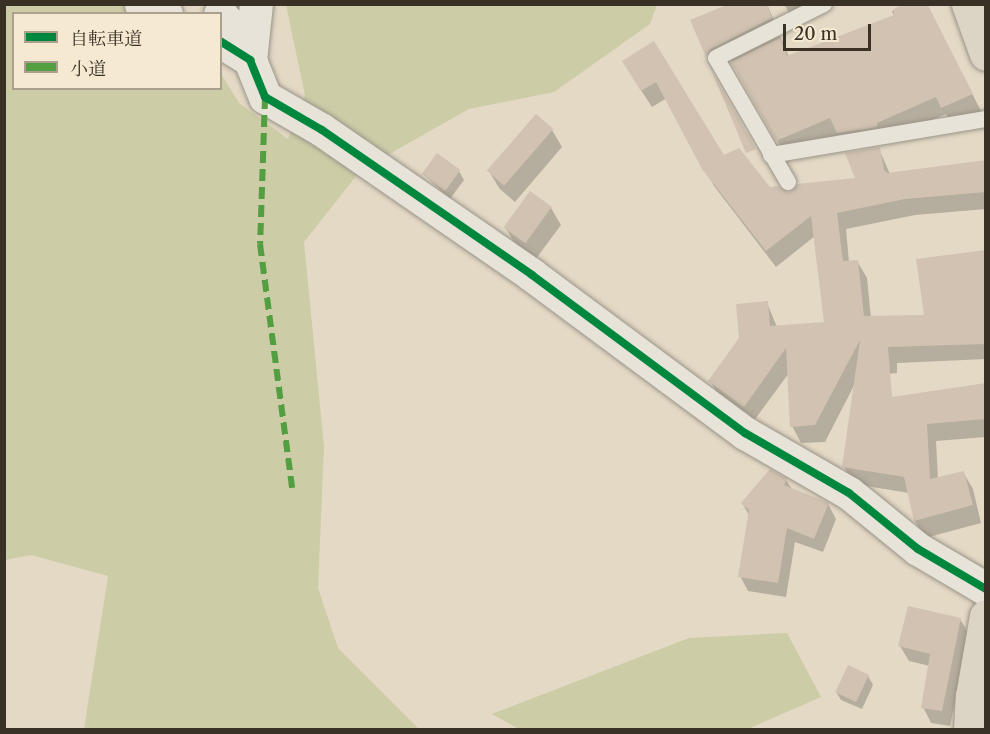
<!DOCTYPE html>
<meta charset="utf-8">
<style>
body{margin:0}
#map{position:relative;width:990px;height:734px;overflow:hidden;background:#e3d9c5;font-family:"Libre Caslon Text","Noto Serif JP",serif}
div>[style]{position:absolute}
.green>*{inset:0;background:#cccca7}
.shadow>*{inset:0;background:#0003}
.building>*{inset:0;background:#d1c2b1;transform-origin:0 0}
.roads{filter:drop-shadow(0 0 2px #9a9387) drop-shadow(0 0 2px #9a9387)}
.service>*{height:16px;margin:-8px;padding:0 8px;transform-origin:8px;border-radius:8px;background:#e8e3d9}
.minor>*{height:33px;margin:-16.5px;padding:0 16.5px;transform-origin:16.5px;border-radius:16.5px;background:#e8e3d9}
.primary>*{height:33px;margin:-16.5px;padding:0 16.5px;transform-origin:16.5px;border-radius:16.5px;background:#dcd4c4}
.quiet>*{height:6px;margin-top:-3px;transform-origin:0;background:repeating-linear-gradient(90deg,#529e40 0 12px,transparent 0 18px)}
.cycleway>*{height:8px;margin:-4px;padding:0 4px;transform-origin:4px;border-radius:4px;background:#00873e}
span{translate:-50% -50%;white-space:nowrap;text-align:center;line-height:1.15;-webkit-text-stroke:4.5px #f5ead1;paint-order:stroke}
.frame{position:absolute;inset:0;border:6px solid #3a3126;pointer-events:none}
.legend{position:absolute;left:12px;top:12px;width:210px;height:78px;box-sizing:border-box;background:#f5ead1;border:2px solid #aaa08d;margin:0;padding:8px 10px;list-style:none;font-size:18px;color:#3a3126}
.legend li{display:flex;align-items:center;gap:12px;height:30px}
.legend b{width:30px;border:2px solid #aaa08d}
.scale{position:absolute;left:783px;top:24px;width:88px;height:27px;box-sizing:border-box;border:3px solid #3a3126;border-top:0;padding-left:8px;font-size:18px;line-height:21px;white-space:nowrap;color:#3a3126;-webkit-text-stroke:4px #f5ead1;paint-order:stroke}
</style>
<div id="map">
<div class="green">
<div style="clip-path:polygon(5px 5px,177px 5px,183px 13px,14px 14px,14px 88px,220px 88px,221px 74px,239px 103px,288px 139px,305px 95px,286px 5px,657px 5px,650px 24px,554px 92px,469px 109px,361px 170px,304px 242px,324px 447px,318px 588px,338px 648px,419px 729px,84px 729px,108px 576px,31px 555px,5px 560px)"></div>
<div style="clip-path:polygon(787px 633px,821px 697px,748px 729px,519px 729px,492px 714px,689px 638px)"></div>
</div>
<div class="shadow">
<div style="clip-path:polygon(733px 4px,767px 4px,789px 57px,894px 16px,892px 11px,907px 4px,927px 4px,981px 111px,952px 124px,946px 114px,885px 140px,787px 157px,731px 60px,716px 72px,692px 21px)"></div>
<div style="clip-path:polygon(784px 4px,826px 4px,793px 20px)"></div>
<div style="clip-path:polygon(654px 43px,723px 157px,769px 189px,788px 194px,857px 179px,879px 149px,890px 174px,986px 161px,986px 209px,915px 215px,846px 229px,849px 262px,857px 261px,867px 278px,871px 318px,925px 317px,986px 252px,986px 359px,897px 363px,897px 373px,868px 376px,863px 368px,825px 442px,801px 443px,792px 426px,789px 373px,753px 422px,720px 398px,710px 381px,767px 303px,777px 327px,826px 323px,815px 236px,776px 267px,714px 186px,667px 98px,652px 107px,633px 78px)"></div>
<div style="clip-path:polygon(552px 130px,562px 147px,515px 202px,499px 188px,489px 171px)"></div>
<div style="clip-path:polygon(459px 171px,464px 180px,450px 199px,423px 174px)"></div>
<div style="clip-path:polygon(530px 193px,551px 208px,561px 225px,535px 260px,515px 244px,505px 227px)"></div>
<div style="clip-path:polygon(986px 389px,986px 437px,936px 441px,938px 479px,963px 472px,973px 489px,981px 523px,925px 538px,915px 521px,909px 493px,854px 484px,844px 467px,891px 396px,893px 399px)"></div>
<div style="clip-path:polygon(786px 480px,792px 489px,828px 504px,836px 519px,823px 552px,795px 542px,786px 597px,748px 591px,740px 576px,749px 515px,742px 503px)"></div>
<div style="clip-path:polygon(960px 619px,969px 634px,950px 726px,931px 723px,923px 707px,930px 666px,909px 661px,900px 646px)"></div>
<div style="clip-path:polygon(868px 676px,873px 685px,862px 709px,841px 700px,836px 692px)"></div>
</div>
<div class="building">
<div style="clip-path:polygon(729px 4px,767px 4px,772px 18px,711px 49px,706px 57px,690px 20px)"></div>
<div style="clip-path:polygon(903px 4px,927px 4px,973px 94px,941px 108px,936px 97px,877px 123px,877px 127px,837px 133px,830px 118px,776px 141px,731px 62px,780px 38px,787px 56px,894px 15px,894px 9px)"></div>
<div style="clip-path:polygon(654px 41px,724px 155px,739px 148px,770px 187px,778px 186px,789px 192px,798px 184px,855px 178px,845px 153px,880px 147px,884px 170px,887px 173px,986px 160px,986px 192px,905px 199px,837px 213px,843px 261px,858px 260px,864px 316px,924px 315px,916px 259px,986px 250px,986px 344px,888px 347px,892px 397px,986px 383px,986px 419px,927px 424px,930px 479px,964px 471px,973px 505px,914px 521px,904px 477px,842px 467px,860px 340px,815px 425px,790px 427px,786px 348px,744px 407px,708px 381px,739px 338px,736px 304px,768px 301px,770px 326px,824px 322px,811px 216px,766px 251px,702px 169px,656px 82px,641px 91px,622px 61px)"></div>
<div style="clip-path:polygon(712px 72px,756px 149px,746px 153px)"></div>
<div style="left:536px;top:114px;width:23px;height:75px;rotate:41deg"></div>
<div style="left:437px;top:153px;width:29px;height:26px;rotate:36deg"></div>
<div style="left:530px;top:191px;width:27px;height:45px;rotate:36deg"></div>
<div style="clip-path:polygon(770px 469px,787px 479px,784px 485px,829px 503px,814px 539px,787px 528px,778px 583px,738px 577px,749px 510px,741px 503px)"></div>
<div style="clip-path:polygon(908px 606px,961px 618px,942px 711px,921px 708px,930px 654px,898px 646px)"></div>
<div style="left:848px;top:665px;width:23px;height:30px;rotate:25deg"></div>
</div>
<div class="roads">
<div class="service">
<div style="left:771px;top:155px;width:218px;rotate:-9.5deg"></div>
<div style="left:788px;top:182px;width:143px;rotate:-120.1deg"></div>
<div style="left:716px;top:58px;width:121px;rotate:-26.6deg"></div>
</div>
<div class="minor">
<div style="left:141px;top:4px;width:27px;rotate:22deg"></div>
<div style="left:220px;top:14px;width:26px;rotate:47deg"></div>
<div style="left:238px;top:33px;width:25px;rotate:67deg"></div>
<div style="left:220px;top:41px;width:36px;rotate:32deg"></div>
<div style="left:250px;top:60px;width:40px;rotate:68deg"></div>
<div style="left:265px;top:97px;width:66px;rotate:30.1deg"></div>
<div style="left:322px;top:130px;width:255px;rotate:34.6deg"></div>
<div style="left:532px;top:275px;width:265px;rotate:36.6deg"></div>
<div style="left:745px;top:433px;width:120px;rotate:30deg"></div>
<div style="left:849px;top:493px;width:89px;rotate:39.1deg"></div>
<div style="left:918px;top:549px;width:79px;rotate:30.5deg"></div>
<div style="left:250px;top:60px;width:56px;rotate:-83.9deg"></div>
</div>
<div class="primary">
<div style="left:968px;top:4px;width:53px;rotate:70.2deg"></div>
<div style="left:970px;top:730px;width:34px;rotate:-87deg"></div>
<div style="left:972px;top:696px;width:81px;rotate:-80.1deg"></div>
</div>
</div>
<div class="quiet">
<div style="left:265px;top:97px;width:147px;rotate:91.9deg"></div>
<div style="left:260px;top:244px;width:246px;rotate:82.5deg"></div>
</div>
<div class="cycleway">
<div style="left:220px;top:41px;width:36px;rotate:32deg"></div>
<div style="left:250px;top:60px;width:40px;rotate:68deg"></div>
<div style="left:265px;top:97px;width:66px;rotate:30.1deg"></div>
<div style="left:322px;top:130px;width:255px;rotate:34.6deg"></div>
<div style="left:532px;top:275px;width:265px;rotate:36.6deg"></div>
<div style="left:745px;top:433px;width:120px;rotate:30deg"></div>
<div style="left:849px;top:493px;width:89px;rotate:39.1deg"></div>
<div style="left:918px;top:549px;width:79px;rotate:30.5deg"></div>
</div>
<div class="frame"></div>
<ul class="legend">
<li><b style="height:8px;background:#00873e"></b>自転車道</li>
<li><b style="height:8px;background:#529e40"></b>小道</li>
</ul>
<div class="scale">20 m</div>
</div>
